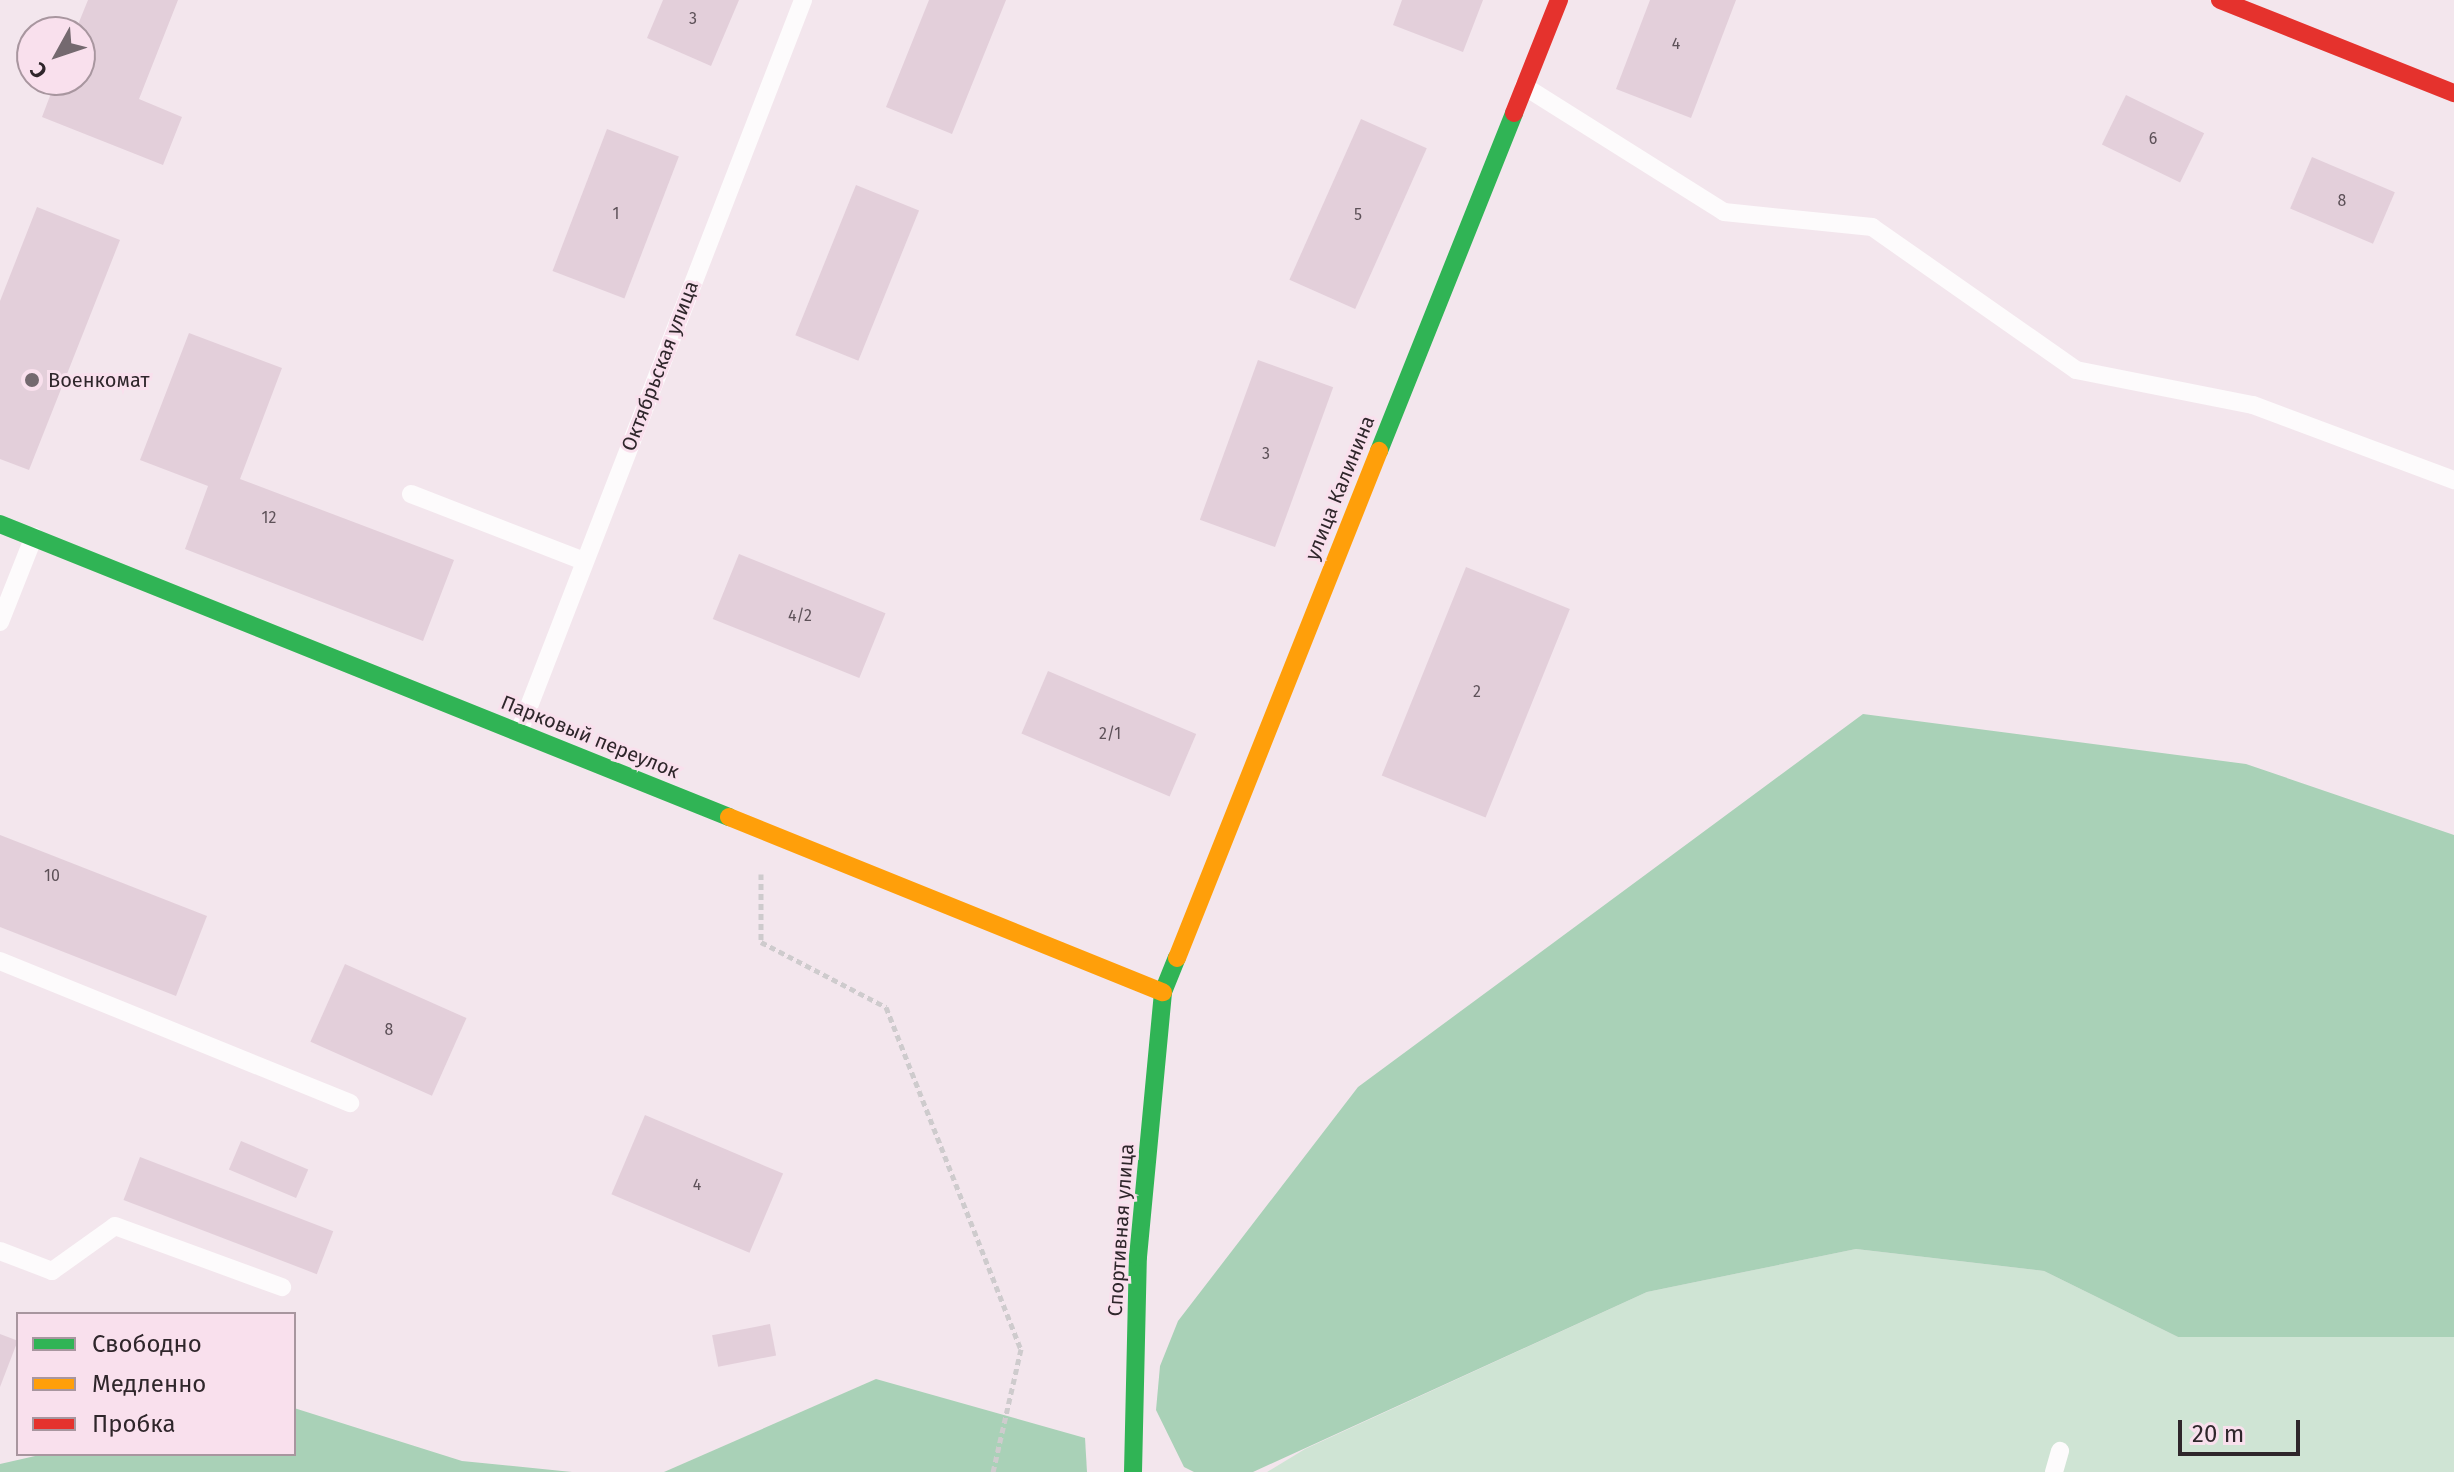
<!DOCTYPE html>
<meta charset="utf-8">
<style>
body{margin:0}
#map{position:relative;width:2454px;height:1472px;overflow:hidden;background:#f3e6ed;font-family:"Fira Sans",sans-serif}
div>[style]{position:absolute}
.green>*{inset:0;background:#cfe4d4}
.forest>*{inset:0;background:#a9d1b7}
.building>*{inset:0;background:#e3cfda;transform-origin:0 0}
.path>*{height:5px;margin-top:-2.5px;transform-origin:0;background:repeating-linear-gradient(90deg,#cecbcd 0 6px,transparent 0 10px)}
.lane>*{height:18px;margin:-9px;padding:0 9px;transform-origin:9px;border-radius:9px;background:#fdfbfc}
.fast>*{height:18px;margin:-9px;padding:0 9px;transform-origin:9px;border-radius:9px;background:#30b455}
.slow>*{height:18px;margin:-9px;padding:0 9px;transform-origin:9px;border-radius:9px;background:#ff9f0a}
.jam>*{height:18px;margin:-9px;padding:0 9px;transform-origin:9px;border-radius:9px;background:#e5322d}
.dots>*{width:22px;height:22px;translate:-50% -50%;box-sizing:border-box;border:4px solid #f9e0ed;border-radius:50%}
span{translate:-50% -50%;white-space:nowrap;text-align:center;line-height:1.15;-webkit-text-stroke:6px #f9e0ed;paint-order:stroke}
.number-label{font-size:16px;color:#5d5158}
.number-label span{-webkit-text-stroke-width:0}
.street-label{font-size:20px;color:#2f262b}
.poi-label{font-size:20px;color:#2f262b}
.left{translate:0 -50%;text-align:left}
.legend{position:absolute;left:16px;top:1312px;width:280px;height:144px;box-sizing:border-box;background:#f9e0ed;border:2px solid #a8969f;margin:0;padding:10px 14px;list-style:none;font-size:24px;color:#2f262b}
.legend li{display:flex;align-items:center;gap:16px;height:40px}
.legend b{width:40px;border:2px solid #a8969f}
.north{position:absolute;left:16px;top:16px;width:80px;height:80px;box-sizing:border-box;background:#f9e0ed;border:2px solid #a8969f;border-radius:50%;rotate:230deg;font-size:22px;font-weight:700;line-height:32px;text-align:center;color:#2f262b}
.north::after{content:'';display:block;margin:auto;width:28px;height:36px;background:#74696f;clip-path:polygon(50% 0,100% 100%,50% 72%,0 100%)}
.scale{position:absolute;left:2178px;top:1420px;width:122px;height:36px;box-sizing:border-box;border:4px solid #2f262b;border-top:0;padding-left:10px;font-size:24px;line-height:28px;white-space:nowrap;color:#2f262b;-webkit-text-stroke:6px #f9e0ed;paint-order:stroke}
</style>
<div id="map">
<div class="green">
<div style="clip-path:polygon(1856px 1249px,2044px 1271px,2178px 1337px,2454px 1337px,2454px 1472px,1267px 1472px,1305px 1449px,1647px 1292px)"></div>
</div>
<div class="forest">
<div style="clip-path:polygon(1863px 714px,2246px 764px,2454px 835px,2454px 1337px,2178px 1337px,2044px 1271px,1856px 1249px,1647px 1292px,1253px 1472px,1194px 1472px,1184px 1467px,1156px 1410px,1160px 1366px,1178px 1321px,1358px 1087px)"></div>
<div style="clip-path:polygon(876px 1379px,1085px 1438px,1087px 1472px,664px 1472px)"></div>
<div style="clip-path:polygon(294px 1408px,462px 1461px,572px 1472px,0 1472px,0 1464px,44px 1454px,294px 1454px)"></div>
</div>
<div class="building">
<div style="clip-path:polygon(88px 0,178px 0,139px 99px,182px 117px,163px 165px,42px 117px,56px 80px,80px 80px,80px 32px,75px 32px)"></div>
<div style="clip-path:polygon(663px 0,739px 0,711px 66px,647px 38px)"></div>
<div style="clip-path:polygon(929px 0,1006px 0,952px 134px,886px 107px)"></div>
<div style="clip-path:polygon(1402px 0,1483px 0,1463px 52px,1393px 25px)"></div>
<div style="clip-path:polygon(1650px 0,1736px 0,1691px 118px,1616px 89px)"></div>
<div style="left:2126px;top:95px;width:87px;height:55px;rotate:26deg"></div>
<div style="left:1361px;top:119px;width:72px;height:176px;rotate:24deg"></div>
<div style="left:607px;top:129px;width:77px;height:152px;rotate:21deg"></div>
<div style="left:2312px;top:157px;width:90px;height:56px;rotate:23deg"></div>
<div style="left:856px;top:185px;width:68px;height:162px;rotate:22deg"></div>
<div style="clip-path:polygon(37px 207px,120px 240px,29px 470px,0 459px,0 301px)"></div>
<div style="clip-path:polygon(189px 333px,282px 368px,240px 479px,454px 560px,423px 641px,185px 549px,208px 486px,140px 460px)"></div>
<div style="left:1258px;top:360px;width:80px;height:170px;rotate:20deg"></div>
<div style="left:739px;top:554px;width:158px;height:70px;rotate:22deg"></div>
<div style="left:1466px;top:567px;width:112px;height:225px;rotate:22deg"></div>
<div style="left:1048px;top:671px;width:161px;height:68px;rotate:23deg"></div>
<div style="clip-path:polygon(0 835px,207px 916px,176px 996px,0 927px)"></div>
<div style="left:345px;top:964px;width:133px;height:85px;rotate:24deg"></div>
<div style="left:645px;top:1115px;width:150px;height:86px;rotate:23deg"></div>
<div style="left:241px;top:1141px;width:73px;height:31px;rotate:23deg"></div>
<div style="left:140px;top:1157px;width:207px;height:46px;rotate:21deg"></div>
<div style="left:770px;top:1324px;width:32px;height:59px;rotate:79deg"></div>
<div style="left:0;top:1334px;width:19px;height:104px;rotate:21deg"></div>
</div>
<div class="path">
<div style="left:761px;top:874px;width:68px;rotate:90deg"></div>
<div style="left:761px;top:942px;width:141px;rotate:27.5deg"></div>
<div style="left:886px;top:1007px;width:368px;rotate:68.5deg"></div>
<div style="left:1021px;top:1349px;width:126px;rotate:102.8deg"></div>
</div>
<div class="lane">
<div style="left:1524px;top:86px;width:236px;rotate:32.2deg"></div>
<div style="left:1724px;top:212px;width:149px;rotate:5.8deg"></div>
<div style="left:1872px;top:227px;width:249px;rotate:35deg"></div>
<div style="left:2076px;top:370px;width:180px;rotate:11.2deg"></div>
<div style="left:2253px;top:405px;width:215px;rotate:20.5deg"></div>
<div style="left:411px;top:494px;width:186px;rotate:21.2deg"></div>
<div style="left:0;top:622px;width:92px;rotate:-68.4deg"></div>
<div style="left:519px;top:732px;width:785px;rotate:-68.79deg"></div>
<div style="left:0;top:961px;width:378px;rotate:22.1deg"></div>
<div style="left:0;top:1251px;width:56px;rotate:21deg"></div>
<div style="left:52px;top:1271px;width:77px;rotate:-35.5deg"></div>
<div style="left:115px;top:1226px;width:178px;rotate:20.1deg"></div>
<div style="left:2054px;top:1472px;width:22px;rotate:-74deg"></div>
</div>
<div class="fast">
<div style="left:1379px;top:451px;width:364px;rotate:-68.2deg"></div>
<div style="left:0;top:524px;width:786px;rotate:21.9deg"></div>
<div style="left:1133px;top:1472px;width:215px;rotate:-88.7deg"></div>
<div style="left:1138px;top:1257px;width:266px;rotate:-84.6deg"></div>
<div style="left:1163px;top:992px;width:37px;rotate:-68deg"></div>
</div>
<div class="slow">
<div style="left:729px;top:817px;width:468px;rotate:22deg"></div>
<div style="left:1177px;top:958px;width:546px;rotate:-68.28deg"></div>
</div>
<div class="jam">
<div style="left:2220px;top:0;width:252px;rotate:21.7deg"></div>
<div style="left:1514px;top:113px;width:122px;rotate:-68.3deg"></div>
</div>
<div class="dots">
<div style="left:32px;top:380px;background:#74696f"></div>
</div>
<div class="number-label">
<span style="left:693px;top:19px">3</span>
<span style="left:1676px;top:44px">4</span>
<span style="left:2153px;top:139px">6</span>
<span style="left:2342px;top:201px">8</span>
<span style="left:616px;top:214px">1</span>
<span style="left:1358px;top:215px">5</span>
<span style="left:1266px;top:454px">3</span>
<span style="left:269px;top:518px">12</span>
<span style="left:800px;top:616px">4/2</span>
<span style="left:1477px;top:692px">2</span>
<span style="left:1110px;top:734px">2/1</span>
<span style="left:52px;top:876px">10</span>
<span style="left:389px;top:1030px">8</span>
<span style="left:697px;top:1185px">4</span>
</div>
<div class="street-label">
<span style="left:660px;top:366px;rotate:-69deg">Октябрьская улица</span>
<span style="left:1340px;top:488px;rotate:-68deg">улица Калинина</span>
<span style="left:590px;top:737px;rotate:22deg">Парковый переулок</span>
<span style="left:1121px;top:1230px;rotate:-86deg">Спортивная улица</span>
</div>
<div class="poi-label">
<span class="left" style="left:48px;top:380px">Военкомат</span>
</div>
<ul class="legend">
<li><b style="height:10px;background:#30b455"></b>Свободно</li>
<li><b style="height:10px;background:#ff9f0a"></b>Медленно</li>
<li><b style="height:10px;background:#e5322d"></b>Пробка</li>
</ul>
<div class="north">С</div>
<div class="scale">20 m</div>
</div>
